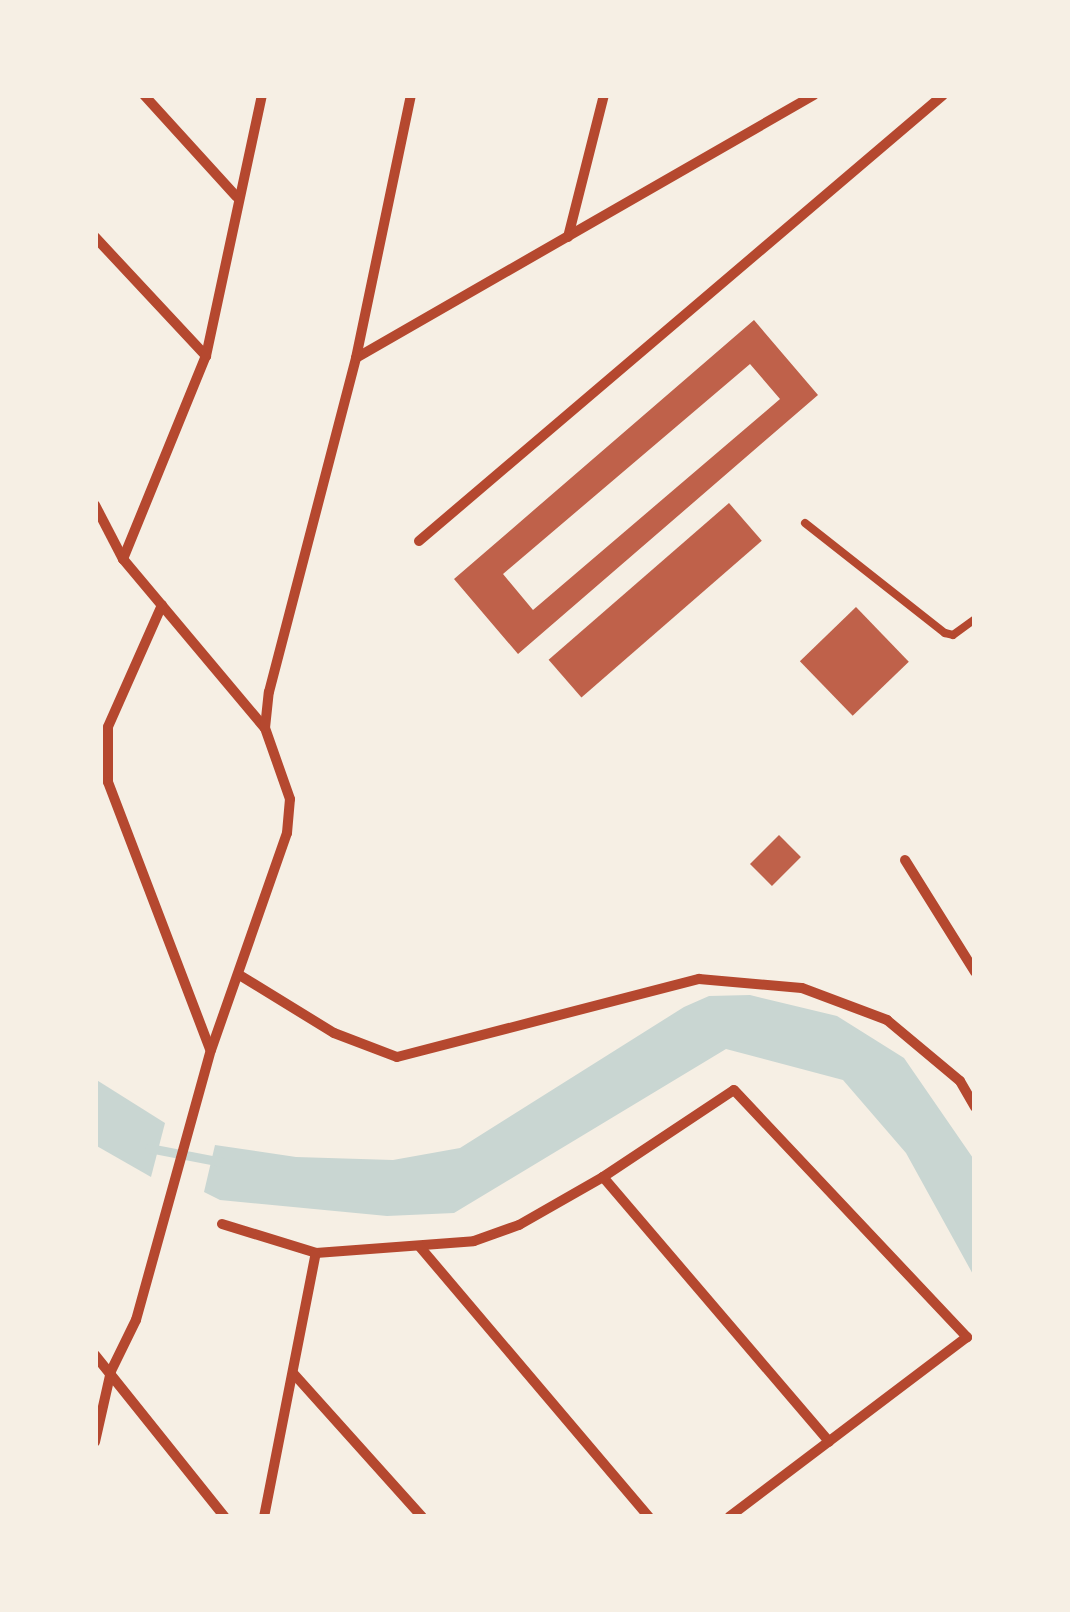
<!DOCTYPE html>
<style>
body{margin:0}
#map{position:relative;width:1070px;height:1612px;overflow:hidden;background:#f6efe4;font-family:Quicksand,sans-serif}
div>[style]{position:absolute}
.water>*{inset:0;background:#c9d6d2}
.stream>*{height:9px;margin:-4.5px;padding:0 4.5px;transform-origin:4.5px;border-radius:4.5px;background:#c9d6d2}
.building>*{inset:0;background:#bf614a;transform-origin:0 0}
.service>*{height:8px;margin:-4px;padding:0 4px;transform-origin:4px;border-radius:4px;background:#b5482f}
.minor>*{height:10px;margin:-5px;padding:0 5px;transform-origin:5px;border-radius:5px;background:#b5482f}
span{translate:-50% -50%;white-space:nowrap;text-align:center;line-height:1.15;-webkit-text-stroke:9px #f6efe4;paint-order:stroke}
.frame{position:absolute;inset:0;border:98px solid #f6efe4;pointer-events:none}
</style>
<div id="map">
<div class="water">
<div style="clip-path:polygon(750px 995px,837px 1016px,904px 1058px,975px 1161px,975px 1278px,906px 1153px,843px 1080px,726px 1049px,454px 1213px,387px 1216px,220px 1200px,204px 1192px,215px 1145px,296px 1157px,393px 1160px,460px 1148px,684px 1007px,709px 996px)"></div>
<div style="clip-path:polygon(95px 1079px,165px 1123px,151px 1177px,95px 1145px)"></div>
</div>
<div class="stream">
<div style="left:149px;top:1148px;width:74px;rotate:10.9deg"></div>
</div>
<div class="building">
<div style="clip-path:polygon(evenodd,754px 320px,818px 395px,518px 654px,454px 579px,754px 320px,750px 364px,780px 399px,533px 610px,503px 574px,750px 364px)"></div>
<div style="left:729px;top:503px;width:50px;height:239px;rotate:49deg"></div>
<div style="left:856px;top:607px;width:76px;height:78px;rotate:46deg"></div>
<div style="left:779px;top:835px;width:31px;height:41px;rotate:45deg"></div>
</div>
<div class="service">
<div style="left:805px;top:523px;width:178px;rotate:38.2deg"></div>
<div style="left:945px;top:633px;width:8px;rotate:14deg"></div>
<div style="left:953px;top:635px;width:27px;rotate:-36deg"></div>
</div>
<div class="minor">
<div style="left:144px;top:95px;width:137px;rotate:47.7deg"></div>
<div style="left:95px;top:237px;width:163px;rotate:47deg"></div>
<div style="left:568px;top:237px;width:146px;rotate:-75.8deg"></div>
<div style="left:356px;top:358px;width:528px;rotate:-29.87deg"></div>
<div style="left:95px;top:505px;width:61px;rotate:62.6deg"></div>
<div style="left:123px;top:559px;width:221px;rotate:50deg"></div>
<div style="left:419px;top:541px;width:688px;rotate:-40.4deg"></div>
<div style="left:123px;top:559px;width:219px;rotate:-67.8deg"></div>
<div style="left:206px;top:356px;width:267px;rotate:-77.9deg"></div>
<div style="left:162px;top:605px;width:133px;rotate:113.9deg"></div>
<div style="left:108px;top:727px;width:55px;rotate:90deg"></div>
<div style="left:108px;top:782px;width:286px;rotate:69.1deg"></div>
<div style="left:905px;top:860px;width:132px;rotate:58deg"></div>
<div style="left:241px;top:976px;width:109px;rotate:31.5deg"></div>
<div style="left:334px;top:1033px;width:67px;rotate:20.9deg"></div>
<div style="left:397px;top:1057px;width:312px;rotate:-14.5deg"></div>
<div style="left:699px;top:979px;width:103px;rotate:5deg"></div>
<div style="left:802px;top:988px;width:91px;rotate:20.6deg"></div>
<div style="left:887px;top:1020px;width:95px;rotate:39.9deg"></div>
<div style="left:960px;top:1081px;width:30px;rotate:60deg"></div>
<div style="left:603px;top:1177px;width:348px;rotate:49.5deg"></div>
<div style="left:222px;top:1224px;width:98px;rotate:17.1deg"></div>
<div style="left:316px;top:1253px;width:158px;rotate:-4.3deg"></div>
<div style="left:474px;top:1241px;width:48px;rotate:-19.6deg"></div>
<div style="left:519px;top:1225px;width:97px;rotate:-29.7deg"></div>
<div style="left:603px;top:1177px;width:157px;rotate:-33.6deg"></div>
<div style="left:734px;top:1090px;width:340px;rotate:46.7deg"></div>
<div style="left:967px;top:1337px;width:298px;rotate:142.9deg"></div>
<div style="left:420px;top:1247px;width:354px;rotate:49.7deg"></div>
<div style="left:95px;top:1355px;width:208px;rotate:51.3deg"></div>
<div style="left:293px;top:1373px;width:193px;rotate:48.1deg"></div>
<div style="left:95px;top:1442px;width:73px;rotate:-77.3deg"></div>
<div style="left:111px;top:1371px;width:57px;rotate:-63.9deg"></div>
<div style="left:136px;top:1320px;width:280px;rotate:-74.5deg"></div>
<div style="left:211px;top:1050px;width:230px;rotate:-70.7deg"></div>
<div style="left:287px;top:833px;width:34px;rotate:-85deg"></div>
<div style="left:290px;top:799px;width:75px;rotate:-109.4deg"></div>
<div style="left:265px;top:728px;width:36px;rotate:-84deg"></div>
<div style="left:269px;top:692px;width:345px;rotate:-75.4deg"></div>
<div style="left:356px;top:358px;width:269px;rotate:-78.2deg"></div>
<div style="left:264px;top:1517px;width:269px;rotate:-78.9deg"></div>
</div>
<div class="frame"></div>
</div>
